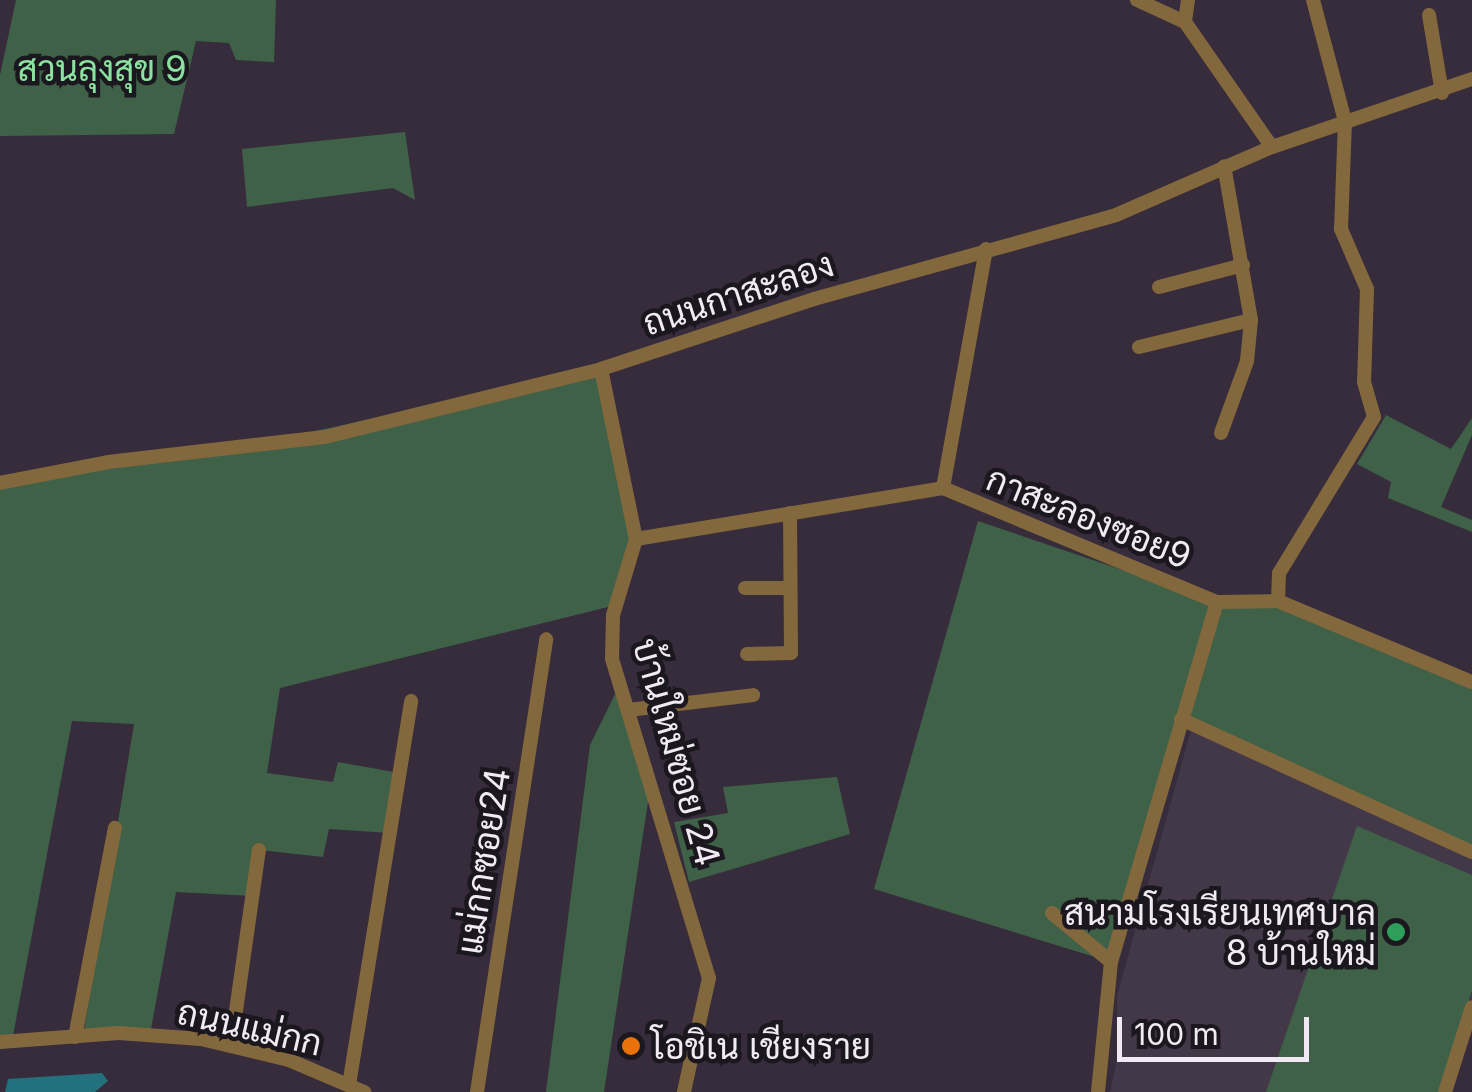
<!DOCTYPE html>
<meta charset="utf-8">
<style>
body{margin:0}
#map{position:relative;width:1472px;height:1092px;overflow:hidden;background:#362c3b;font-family:Inter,Sarabun,sans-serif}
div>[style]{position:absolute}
.education>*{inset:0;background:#423848}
.green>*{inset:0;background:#3f6147}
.water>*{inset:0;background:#22717d}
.minor>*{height:14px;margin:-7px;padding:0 7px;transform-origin:7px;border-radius:7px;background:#84683d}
.dots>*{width:28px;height:28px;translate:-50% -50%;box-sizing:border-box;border:5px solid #1b171e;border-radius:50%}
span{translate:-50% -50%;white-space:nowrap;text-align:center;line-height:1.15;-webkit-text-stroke:9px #1b171e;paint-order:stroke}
.park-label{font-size:35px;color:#8be2a0}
.street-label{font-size:35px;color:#f1eaf4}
.poi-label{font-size:35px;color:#f1eaf4}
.right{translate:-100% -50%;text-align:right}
.left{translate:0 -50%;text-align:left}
.scale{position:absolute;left:1117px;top:1017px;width:192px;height:45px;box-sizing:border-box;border:5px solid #f1eaf4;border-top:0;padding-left:12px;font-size:30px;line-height:35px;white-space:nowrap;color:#f1eaf4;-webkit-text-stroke:8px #1b171e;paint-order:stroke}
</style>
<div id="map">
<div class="education">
<div style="clip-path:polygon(1191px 730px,1472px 860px,1472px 1007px,1445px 1092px,1110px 1092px,1118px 1055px,1117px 996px)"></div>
</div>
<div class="green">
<div style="clip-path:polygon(16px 0,276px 0,274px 62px,236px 60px,229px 43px,196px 41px,174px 134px,0 136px,0 75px)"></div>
<div style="clip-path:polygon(405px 132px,415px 200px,393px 188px,247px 207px,242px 149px)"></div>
<div style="clip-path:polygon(601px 369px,636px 539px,616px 605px,280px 688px,267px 773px,333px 782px,338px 762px,394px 772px,390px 833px,329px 829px,323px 857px,260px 850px,253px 896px,176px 892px,150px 1035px,83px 1036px,134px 724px,72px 721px,12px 1041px,0 1042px,0 483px,200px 456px)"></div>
<div style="clip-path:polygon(1386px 415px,1451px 449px,1472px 418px,1472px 435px,1441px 507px,1472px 520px,1472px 532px,1388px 498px,1391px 482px,1357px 464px)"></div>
<div style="clip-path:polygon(978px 521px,1217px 602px,1278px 601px,1472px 682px,1472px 852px,1183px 720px,1111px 962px,874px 889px)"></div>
<div style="clip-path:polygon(620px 684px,651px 782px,604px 1092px,546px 1092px,590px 745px)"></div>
<div style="clip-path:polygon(837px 777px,850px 834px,689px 882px,674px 822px,728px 813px,723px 787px)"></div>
<div style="clip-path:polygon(1357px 826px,1472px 875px,1472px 990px,1441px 1092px,1266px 1092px)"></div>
</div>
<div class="water">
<div style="clip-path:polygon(102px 1073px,108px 1081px,95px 1092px,5px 1092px,8px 1079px)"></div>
</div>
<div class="minor">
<div style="left:1137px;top:0;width:53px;rotate:24.6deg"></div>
<div style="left:1188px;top:0;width:22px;rotate:98deg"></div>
<div style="left:1185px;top:22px;width:152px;rotate:55.2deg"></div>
<div style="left:1313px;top:0;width:125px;rotate:75.2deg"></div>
<div style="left:1345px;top:121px;width:108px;rotate:92.1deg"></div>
<div style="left:1341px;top:229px;width:65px;rotate:66.6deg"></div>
<div style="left:1367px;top:289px;width:93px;rotate:91.8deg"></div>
<div style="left:1364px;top:382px;width:36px;rotate:74deg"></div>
<div style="left:1374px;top:417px;width:183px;rotate:121.3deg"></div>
<div style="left:1279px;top:573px;width:28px;rotate:92deg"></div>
<div style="left:1278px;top:601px;width:210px;rotate:22.7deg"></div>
<div style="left:1429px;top:15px;width:79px;rotate:80.5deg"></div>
<div style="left:986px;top:249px;width:243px;rotate:100.2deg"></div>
<div style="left:943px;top:488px;width:297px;rotate:22.6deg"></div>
<div style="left:1217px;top:602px;width:61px;rotate:-0.9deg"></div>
<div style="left:1159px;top:287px;width:87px;rotate:-14.7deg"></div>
<div style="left:1139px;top:347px;width:115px;rotate:-13.6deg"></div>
<div style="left:601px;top:369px;width:174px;rotate:78.4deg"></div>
<div style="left:636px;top:539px;width:79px;rotate:106.8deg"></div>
<div style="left:613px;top:615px;width:44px;rotate:91.3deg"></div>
<div style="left:612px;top:659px;width:333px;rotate:73.1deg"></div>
<div style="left:709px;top:978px;width:117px;rotate:102.4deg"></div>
<div style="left:1221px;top:433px;width:77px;rotate:-70.1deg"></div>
<div style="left:1247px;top:361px;width:41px;rotate:-84.4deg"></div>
<div style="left:1251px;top:320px;width:156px;rotate:-99.9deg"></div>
<div style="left:0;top:483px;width:110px;rotate:-11deg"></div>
<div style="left:108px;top:462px;width:218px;rotate:-6.6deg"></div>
<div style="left:325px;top:437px;width:284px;rotate:-13.8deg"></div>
<div style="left:601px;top:369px;width:224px;rotate:-18.2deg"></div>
<div style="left:814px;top:299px;width:313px;rotate:-15.5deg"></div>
<div style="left:1116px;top:215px;width:170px;rotate:-23.6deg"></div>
<div style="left:1272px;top:147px;width:211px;rotate:-18.8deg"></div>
<div style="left:636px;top:539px;width:311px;rotate:-9.4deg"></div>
<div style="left:745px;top:588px;width:45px"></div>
<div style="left:747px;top:654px;width:44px;rotate:-1.3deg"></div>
<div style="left:791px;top:653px;width:140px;rotate:-90.4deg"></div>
<div style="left:628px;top:710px;width:126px;rotate:-6.8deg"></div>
<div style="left:1181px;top:719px;width:320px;rotate:24.6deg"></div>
<div style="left:1052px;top:913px;width:77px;rotate:39.7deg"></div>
<div style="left:75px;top:1037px;width:213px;rotate:-79.2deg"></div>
<div style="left:0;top:1042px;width:119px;rotate:-4.3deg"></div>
<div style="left:119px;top:1033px;width:82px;rotate:4.2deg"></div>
<div style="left:201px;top:1039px;width:90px;rotate:13.4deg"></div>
<div style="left:289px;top:1060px;width:82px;rotate:23.1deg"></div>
<div style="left:231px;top:1046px;width:198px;rotate:-81.9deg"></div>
<div style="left:349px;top:1085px;width:389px;rotate:-80.8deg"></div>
<div style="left:477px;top:1092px;width:458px;rotate:-81.3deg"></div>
<div style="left:1098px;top:1092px;width:131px;rotate:-84.3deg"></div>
<div style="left:1111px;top:962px;width:375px;rotate:-73.6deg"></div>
<div style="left:1445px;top:1092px;width:89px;rotate:-72.4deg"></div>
</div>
<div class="dots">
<div style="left:1396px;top:932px;background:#2e9e5b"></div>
<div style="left:631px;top:1046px;background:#e8710a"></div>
</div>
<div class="park-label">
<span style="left:102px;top:68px">สวนลุงสุข 9</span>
</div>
<div class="street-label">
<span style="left:738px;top:293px;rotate:-18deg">ถนนกาสะลอง</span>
<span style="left:1089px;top:517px;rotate:22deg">กาสะลองซอย9</span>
<span style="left:677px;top:752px;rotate:74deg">บ้านใหม่ซอย 24</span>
<span style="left:483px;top:861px;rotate:-81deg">แม่กกซอย24</span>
<span style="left:250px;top:1027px;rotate:13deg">ถนนแม่กก</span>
</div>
<div class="poi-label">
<span class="right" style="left:1376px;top:932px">สนามโรงเรียนเทศบาล<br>8 บ้านใหม่</span>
<span class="left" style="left:651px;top:1046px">โอชิเน เชียงราย</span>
</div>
<div class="scale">100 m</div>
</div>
